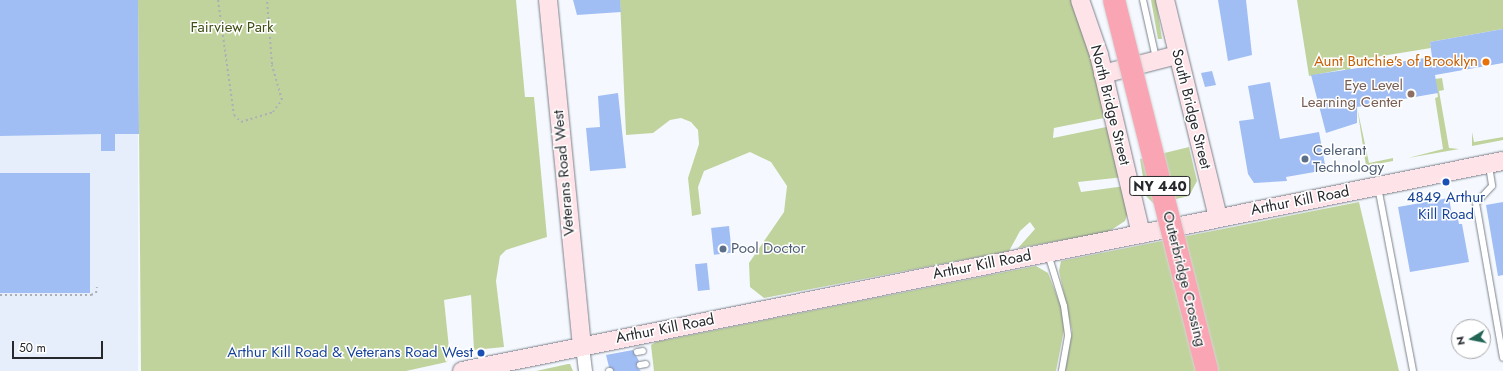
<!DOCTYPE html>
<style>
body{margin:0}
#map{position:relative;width:1503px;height:371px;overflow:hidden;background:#f5f9ff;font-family:Jost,sans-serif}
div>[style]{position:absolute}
.built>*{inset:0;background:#e6eefc;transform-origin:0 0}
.green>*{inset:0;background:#c1d39d}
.building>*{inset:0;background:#a0bdf4;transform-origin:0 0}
.path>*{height:2px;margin-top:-1px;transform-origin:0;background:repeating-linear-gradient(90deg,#acb0b5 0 2px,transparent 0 5px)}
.roads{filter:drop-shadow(0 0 1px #7c818b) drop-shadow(0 0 1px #7c818b)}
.lane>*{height:6px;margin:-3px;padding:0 3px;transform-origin:3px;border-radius:3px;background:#fff}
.street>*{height:13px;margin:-6.5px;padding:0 6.5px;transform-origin:6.5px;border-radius:6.5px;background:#fff}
.secondary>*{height:18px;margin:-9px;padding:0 9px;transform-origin:9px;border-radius:9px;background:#fee4e8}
.bridges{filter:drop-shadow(0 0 1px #d4d4d5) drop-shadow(0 0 1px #d4d4d5)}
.highway-bridge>*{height:22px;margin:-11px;padding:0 11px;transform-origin:11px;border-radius:11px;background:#faa5b3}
.dots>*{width:11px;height:11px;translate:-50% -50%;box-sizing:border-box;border:2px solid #fff;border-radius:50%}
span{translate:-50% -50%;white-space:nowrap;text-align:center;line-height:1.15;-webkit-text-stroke:3px #fff;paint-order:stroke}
.shield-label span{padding:1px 3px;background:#fff;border:1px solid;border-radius:3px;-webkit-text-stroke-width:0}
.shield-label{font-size:14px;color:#26282c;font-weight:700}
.park-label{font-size:15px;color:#415018}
.food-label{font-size:15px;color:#c56008}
.right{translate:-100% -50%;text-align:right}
.education-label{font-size:15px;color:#785e54}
.street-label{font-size:15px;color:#26282c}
.service-label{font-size:15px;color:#4e5e75}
.left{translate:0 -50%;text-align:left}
.transit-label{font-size:15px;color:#164399}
.north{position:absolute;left:1451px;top:319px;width:40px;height:40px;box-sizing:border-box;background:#fff;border:1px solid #a8a9ab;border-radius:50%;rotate:260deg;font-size:11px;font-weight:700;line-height:16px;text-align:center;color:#26282c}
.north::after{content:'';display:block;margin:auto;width:14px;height:18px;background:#226555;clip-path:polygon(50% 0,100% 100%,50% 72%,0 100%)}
.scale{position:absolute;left:12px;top:341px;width:91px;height:18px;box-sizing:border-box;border:2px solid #26282c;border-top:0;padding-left:5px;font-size:12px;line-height:14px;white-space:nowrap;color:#26282c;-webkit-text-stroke:3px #fff;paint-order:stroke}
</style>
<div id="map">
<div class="built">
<div style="left:0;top:0;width:138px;height:371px"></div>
</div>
<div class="green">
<div style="clip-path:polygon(138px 0,516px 0,525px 97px,534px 97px,547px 237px,506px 250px,500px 256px,496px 281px,504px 347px,474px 350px,471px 295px,444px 300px,449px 348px,447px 362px,406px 371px,141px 371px)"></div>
<div style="clip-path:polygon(620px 0,1075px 0,1109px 117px,1054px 128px,1053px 138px,1111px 126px,1124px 177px,1078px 182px,1081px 192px,1125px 186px,1128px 212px,1125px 221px,1108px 232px,1018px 248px,1035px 229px,1030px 222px,1020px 231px,1009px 251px,764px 298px,750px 287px,749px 263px,784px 212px,787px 186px,771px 162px,750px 152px,704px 171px,698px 187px,701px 214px,692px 216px,688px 178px,699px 144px,698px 130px,691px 122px,681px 118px,670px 120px,653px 133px,626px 135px)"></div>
<div style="clip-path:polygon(1151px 0,1156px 0,1162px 39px,1158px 39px)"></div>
<div style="clip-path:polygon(1297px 0,1503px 0,1503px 29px,1430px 42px,1431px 48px,1351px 61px,1350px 75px,1346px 76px,1345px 69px,1309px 76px)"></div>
<div style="clip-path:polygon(1442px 78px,1444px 90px,1439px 91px,1449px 148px,1459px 149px,1408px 158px,1443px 149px,1435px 98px,1438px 97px,1435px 79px)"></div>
<div style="clip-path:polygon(1357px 107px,1369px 163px,1393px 158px,1393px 161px,1366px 166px)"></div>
<div style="clip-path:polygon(1472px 132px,1474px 142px,1503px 137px,1503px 140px,1472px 146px)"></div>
<div style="clip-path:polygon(1189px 147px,1197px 181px,1189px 196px,1154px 204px,1146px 196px,1140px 159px)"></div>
<div style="clip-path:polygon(1359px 202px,1399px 371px,1065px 371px,1072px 331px,1059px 271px,1061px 261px)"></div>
<div style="clip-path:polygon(1036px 266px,1048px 273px,1062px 309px,1064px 330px,1056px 371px,654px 371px,651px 345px,656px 342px)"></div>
<div style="clip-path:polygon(570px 364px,573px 371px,536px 371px,568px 364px)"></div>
</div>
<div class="building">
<div style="clip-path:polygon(0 0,138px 0,139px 134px,115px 134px,115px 151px,101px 151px,101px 134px,0 136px)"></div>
<div style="clip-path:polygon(573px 0,620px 0,621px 12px,577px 15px)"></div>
<div style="clip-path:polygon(1218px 0,1246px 0,1252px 55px,1228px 61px)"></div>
<div style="clip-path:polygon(1503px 29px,1503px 63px,1435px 75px,1438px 93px,1357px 107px,1357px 123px,1326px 133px,1311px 75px,1432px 57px,1430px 42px)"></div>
<div style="clip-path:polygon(1212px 71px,1216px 85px,1205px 87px,1201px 73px)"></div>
<div style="clip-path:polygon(1270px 82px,1280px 139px,1319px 132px,1326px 170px,1286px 177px,1287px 181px,1254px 183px,1248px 174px,1239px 121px,1254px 119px,1248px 86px)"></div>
<div style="clip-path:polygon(618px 93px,626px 168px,590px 171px,586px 128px,600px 127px,598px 96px)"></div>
<div style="left:90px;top:173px;width:120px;height:90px;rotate:90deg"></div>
<div style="clip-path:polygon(1449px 198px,1452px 215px,1457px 214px,1459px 224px,1462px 224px,1469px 262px,1410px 272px,1398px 207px)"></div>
<div style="clip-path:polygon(1503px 202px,1503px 275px,1498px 276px,1486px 205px)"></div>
<div style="left:729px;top:226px;width:27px;height:18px;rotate:84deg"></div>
<div style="left:707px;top:263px;width:27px;height:12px;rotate:84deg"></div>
<div style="clip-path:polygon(633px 350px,639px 361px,636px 366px,641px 371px,614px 371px,609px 367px,606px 355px)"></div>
</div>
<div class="path">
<div style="left:218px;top:0;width:116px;rotate:82.1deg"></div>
<div style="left:234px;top:115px;width:10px;rotate:45deg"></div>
<div style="left:241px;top:122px;width:34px;rotate:-17deg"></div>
<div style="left:273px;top:112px;width:15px;rotate:-53deg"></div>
<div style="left:282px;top:100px;width:37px;rotate:-106deg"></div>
<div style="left:272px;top:64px;width:64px;rotate:-94.5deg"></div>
<div style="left:0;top:295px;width:91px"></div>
<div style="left:91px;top:295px;width:5px;rotate:-22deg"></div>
<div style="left:96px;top:293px;width:6px;rotate:-81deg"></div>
</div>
<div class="roads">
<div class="lane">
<div style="left:1143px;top:0;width:59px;rotate:77.4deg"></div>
<div style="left:1489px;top:166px;width:20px;rotate:81deg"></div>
<div style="left:1492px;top:186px;width:23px;rotate:133deg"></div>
<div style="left:1476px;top:203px;width:157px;rotate:80.1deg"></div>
<div style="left:1378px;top:187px;width:187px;rotate:79.2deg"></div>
<div style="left:1048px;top:254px;width:54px;rotate:72.9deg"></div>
<div style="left:1064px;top:306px;width:30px;rotate:82deg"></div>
<div style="left:1068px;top:336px;width:36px;rotate:100deg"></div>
<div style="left:637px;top:352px;width:6px;rotate:-9deg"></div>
<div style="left:640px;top:365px;width:6px;rotate:-9deg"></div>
<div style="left:609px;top:371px;width:1px"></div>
</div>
<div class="street">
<div style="left:582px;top:346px;width:25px;rotate:83deg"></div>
</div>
<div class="secondary">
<div style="left:548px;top:0;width:348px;rotate:84.4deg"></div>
<div style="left:1080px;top:0;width:58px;rotate:70.9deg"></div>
<div style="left:1099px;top:55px;width:184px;rotate:76.8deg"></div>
<div style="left:1165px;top:0;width:223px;rotate:76.3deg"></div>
<div style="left:1103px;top:74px;width:76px;rotate:-14.4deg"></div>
<div style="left:462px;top:371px;width:1062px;rotate:-11.41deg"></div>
</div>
</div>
<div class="bridges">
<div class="highway-bridge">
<div style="left:1114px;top:0;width:382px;rotate:75.9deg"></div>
</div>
</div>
<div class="dots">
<div style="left:1486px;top:62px;background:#e8710a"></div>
<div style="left:1411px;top:94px;background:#8d6e63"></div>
<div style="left:1305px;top:159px;background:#5c6f8a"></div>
<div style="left:1446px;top:182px;background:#1a4fb4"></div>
<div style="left:723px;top:249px;background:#5c6f8a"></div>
<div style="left:481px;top:353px;background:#1a4fb4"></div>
</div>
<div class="shield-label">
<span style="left:1160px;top:186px">NY 440</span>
</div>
<div class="park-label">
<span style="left:232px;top:28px">Fairview Park</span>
</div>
<div class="food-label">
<span class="right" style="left:1478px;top:62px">Aunt Butchie's of Brooklyn</span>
</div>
<div class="education-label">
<span class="right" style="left:1403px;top:94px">Eye Level<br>Learning Center</span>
</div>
<div class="street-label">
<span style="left:1110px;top:105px;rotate:76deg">North Bridge Street</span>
<span style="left:1191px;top:109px;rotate:76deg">South Bridge Street</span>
<span style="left:564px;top:173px;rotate:-95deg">Veterans Road West</span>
<span style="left:1300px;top:201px;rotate:-11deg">Arthur Kill Road</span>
<span style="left:982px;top:265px;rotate:-11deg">Arthur Kill Road</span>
<span style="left:1184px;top:279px;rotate:76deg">Outerbridge Crossing</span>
<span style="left:665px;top:329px;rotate:-11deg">Arthur Kill Road</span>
</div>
<div class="service-label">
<span class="left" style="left:1313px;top:159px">Celerant<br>Technology</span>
<span class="left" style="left:731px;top:249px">Pool Doctor</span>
</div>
<div class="transit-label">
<span style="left:1446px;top:206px">4849 Arthur<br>Kill Road</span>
<span class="right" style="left:473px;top:353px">Arthur Kill Road &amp; Veterans Road West</span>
</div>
<div class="north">N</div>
<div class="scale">50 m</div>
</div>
